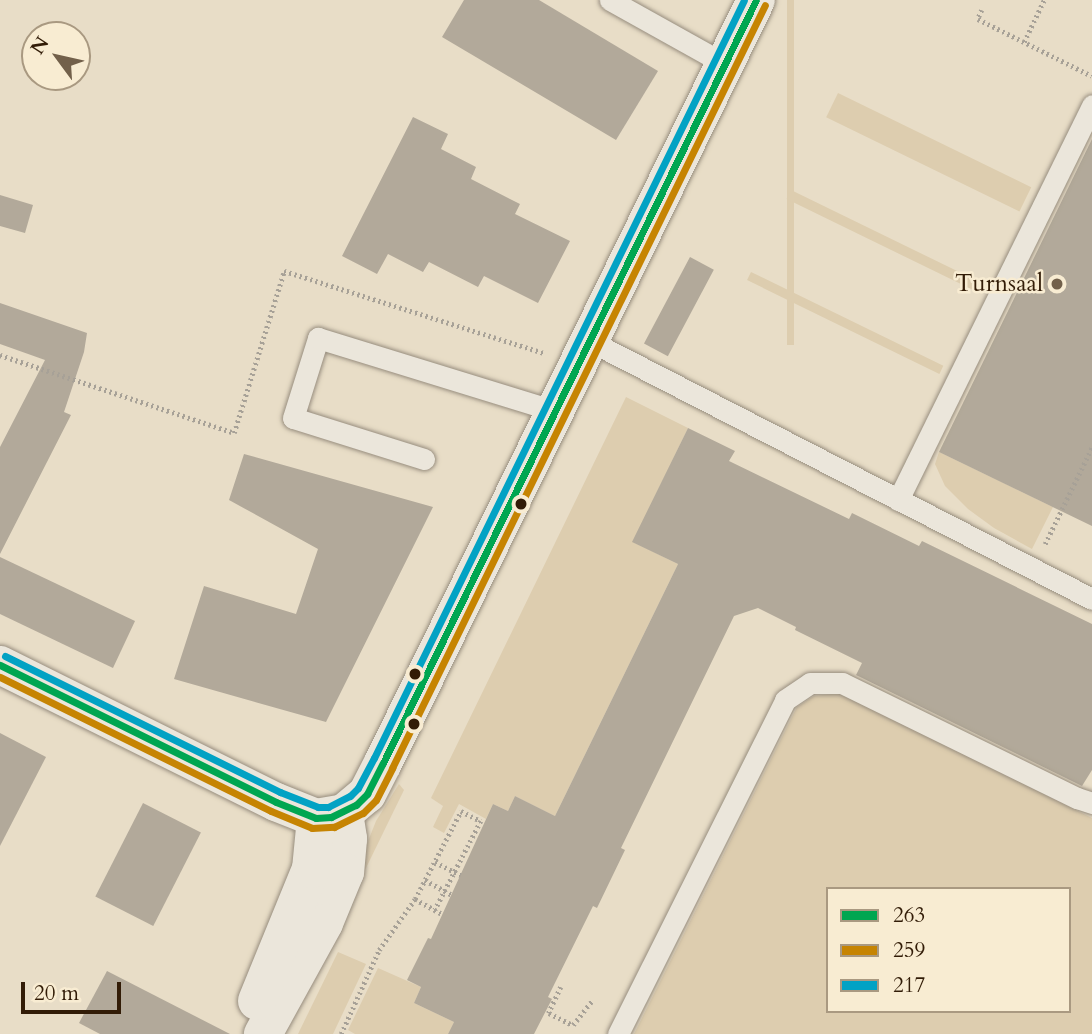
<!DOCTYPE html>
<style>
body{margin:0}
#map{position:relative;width:1092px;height:1034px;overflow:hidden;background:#e8ddc7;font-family:Cardo,serif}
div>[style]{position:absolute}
.green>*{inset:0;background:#ddcdaf;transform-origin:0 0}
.building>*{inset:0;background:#b2a99a;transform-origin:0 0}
.path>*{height:4.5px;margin-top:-2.25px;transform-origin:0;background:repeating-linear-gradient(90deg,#a7a197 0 2px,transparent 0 5.5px)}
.roads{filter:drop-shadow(0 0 2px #978d7e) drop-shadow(0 0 2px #978d7e)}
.service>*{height:21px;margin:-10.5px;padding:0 10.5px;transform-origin:10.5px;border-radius:10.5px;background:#ebe6db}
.tertiary>*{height:38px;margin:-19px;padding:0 19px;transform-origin:19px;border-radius:19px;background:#ebe6db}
.secondary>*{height:38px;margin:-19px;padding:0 19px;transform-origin:19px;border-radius:19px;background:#ebe6db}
.bus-1>*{height:7px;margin:-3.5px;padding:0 3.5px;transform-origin:3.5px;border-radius:3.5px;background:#00a651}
.bus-2>*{height:7px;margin:-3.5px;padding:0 3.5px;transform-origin:3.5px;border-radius:3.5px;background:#c68402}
.bus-3>*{height:7px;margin:-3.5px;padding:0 3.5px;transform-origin:3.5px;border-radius:3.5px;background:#02a2c4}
.dots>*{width:19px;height:19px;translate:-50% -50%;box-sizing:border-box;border:4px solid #f8ecd2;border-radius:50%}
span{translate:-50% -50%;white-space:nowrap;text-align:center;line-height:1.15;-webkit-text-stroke:5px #f8ecd2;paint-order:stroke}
.poi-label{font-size:24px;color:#321c07}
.right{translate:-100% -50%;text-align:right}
.legend{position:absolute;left:826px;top:887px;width:245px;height:126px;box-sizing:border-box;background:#f8ecd2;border:2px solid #a99981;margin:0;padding:9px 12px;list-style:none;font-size:21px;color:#321c07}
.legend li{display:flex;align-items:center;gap:14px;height:35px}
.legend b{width:35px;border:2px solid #a99981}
.north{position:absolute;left:21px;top:21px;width:70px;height:70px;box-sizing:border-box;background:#f8ecd2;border:2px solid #a99981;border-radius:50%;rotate:303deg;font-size:19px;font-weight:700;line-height:28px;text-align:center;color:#321c07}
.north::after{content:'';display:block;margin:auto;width:24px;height:32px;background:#72604a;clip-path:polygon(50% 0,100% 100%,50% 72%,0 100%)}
.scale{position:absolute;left:21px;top:982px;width:100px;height:32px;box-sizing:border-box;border:4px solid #321c07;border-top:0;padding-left:9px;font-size:21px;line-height:24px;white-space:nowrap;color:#321c07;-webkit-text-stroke:5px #f8ecd2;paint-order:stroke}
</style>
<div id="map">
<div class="green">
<div style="left:787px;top:0;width:7px;height:345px"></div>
<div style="left:838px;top:93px;width:215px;height:27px;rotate:26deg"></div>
<div style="left:791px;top:190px;width:214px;height:10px;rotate:26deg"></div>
<div style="left:751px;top:272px;width:214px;height:9px;rotate:26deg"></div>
<div style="clip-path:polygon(626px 397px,688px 428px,633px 542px,678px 564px,555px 816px,515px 796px,508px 811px,493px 804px,486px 819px,459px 804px,444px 833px,433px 827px,443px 806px,431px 798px)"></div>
<div style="clip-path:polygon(939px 452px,1053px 507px,1032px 549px,994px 528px,968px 509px,945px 486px,935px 464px)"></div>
<div style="clip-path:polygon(evenodd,840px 693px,1092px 818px,1092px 1034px,634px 1034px,797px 707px,814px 696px,840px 693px,828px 889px,1069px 889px,1069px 1011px,828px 1011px,828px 889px)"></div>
<div style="clip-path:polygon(399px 784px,404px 790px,346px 909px,338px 917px,376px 821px)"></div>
<div style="clip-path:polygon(338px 952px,366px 964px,333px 1034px,298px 1034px)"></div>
<div style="clip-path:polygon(378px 968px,421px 987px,414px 1003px,454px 1022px,448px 1034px,355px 1034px,348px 1030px)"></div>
</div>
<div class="building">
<div style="clip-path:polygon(464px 0,539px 0,658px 71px,616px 140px,442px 37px)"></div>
<div style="clip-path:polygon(413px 117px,448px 134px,441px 149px,476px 167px,471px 179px,520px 204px,515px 214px,570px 241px,538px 303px,484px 276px,478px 287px,429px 262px,423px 272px,388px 254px,377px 274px,342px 256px)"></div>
<div style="clip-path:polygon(1092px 139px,1092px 526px,939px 452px)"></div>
<div style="clip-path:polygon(0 195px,33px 205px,25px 233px,0 226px)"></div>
<div style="left:690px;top:257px;width:27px;height:98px;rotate:28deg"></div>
<div style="clip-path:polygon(0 303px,87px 333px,84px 352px,64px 412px,71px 415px,0 554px,0 447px,45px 360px,0 344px)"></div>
<div style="clip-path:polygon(688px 428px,735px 451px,729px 461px,849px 519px,852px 513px,919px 546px,922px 541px,1092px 624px,1092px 770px,1082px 786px,856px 675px,862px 663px,795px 630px,796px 627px,758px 608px,734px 616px,621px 848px,625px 850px,597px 908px,593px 906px,548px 997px,552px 999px,534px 1034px,448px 1034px,454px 1022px,414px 1003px,421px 987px,407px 980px,428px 938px,431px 939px,493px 804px,508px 811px,515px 796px,555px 816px,678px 564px,632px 542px)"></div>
<div style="clip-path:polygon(244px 454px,433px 507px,326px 722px,174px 679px,204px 586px,296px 614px,318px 549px,229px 500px)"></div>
<div style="clip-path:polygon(0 557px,135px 621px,113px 668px,0 614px)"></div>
<div style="clip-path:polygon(0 733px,46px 757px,0 846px)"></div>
<div style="left:143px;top:803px;width:65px;height:105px;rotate:27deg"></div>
<div style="clip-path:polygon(107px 971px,230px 1034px,100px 1034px,79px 1023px)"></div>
</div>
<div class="path">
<div style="left:982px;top:10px;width:10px;rotate:114deg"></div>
<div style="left:978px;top:19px;width:127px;rotate:26.6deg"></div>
<div style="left:1024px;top:42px;width:47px;rotate:-64.5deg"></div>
<div style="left:0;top:355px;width:247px;rotate:18.4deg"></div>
<div style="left:234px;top:433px;width:170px;rotate:-72.8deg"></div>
<div style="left:284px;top:271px;width:273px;rotate:17.5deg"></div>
<div style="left:1045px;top:544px;width:108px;rotate:-64.1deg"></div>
<div style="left:435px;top:862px;width:29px;rotate:27deg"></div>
<div style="left:425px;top:880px;width:31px;rotate:29deg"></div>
<div style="left:415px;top:899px;width:31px;rotate:29deg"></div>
<div style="left:561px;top:987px;width:29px;rotate:115deg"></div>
<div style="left:549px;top:1013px;width:27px;rotate:27deg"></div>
<div style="left:573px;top:1025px;width:31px;rotate:-52deg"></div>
<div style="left:341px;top:1034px;width:92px;rotate:-65.7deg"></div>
<div style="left:379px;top:950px;width:62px;rotate:-54.8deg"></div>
<div style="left:415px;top:899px;width:99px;rotate:-62.4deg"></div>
<div style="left:461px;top:811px;width:22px;rotate:27deg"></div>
<div style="left:481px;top:821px;width:100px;rotate:117.3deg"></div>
</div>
<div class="roads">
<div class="service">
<div style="left:610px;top:0;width:132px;rotate:29.1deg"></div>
<div style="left:590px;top:341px;width:564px;rotate:27.2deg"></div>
<div style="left:424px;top:459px;width:137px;rotate:-162.6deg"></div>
<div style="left:293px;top:418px;width:84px;rotate:-72.6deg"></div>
<div style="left:318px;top:338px;width:248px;rotate:17.1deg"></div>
<div style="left:898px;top:500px;width:440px;rotate:-63.8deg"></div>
<div style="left:618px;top:1034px;width:373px;rotate:-63.4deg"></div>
<div style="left:785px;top:700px;width:30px;rotate:-34deg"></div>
<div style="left:810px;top:683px;width:32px"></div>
<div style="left:842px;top:683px;width:262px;rotate:26.1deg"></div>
<div style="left:1077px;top:798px;width:16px;rotate:18deg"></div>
</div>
<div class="tertiary">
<div style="left:344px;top:813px;width:30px;rotate:-40deg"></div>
<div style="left:367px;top:794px;width:35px;rotate:-63deg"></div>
<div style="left:383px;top:763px;width:849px;rotate:-63.95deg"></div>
</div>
<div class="secondary">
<div style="left:0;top:665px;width:308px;rotate:26.4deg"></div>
<div style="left:276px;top:802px;width:43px;rotate:21.8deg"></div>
<div style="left:316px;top:818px;width:28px;rotate:-10deg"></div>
<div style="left:344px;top:813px;width:26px;rotate:81deg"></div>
<div style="left:348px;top:839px;width:33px;rotate:95deg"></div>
<div style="left:345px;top:872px;width:55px;rotate:112.4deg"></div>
<div style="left:324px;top:923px;width:127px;rotate:118.8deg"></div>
<div style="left:257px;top:1001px;width:143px;rotate:-67.8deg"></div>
<div style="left:311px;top:869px;width:51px;rotate:-84.4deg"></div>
</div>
</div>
<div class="bus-1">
<div style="left:0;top:665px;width:308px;rotate:26.4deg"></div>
<div style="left:276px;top:802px;width:43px;rotate:21.8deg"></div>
<div style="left:316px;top:818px;width:15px;rotate:-4deg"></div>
<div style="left:331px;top:817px;width:28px;rotate:-26deg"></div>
<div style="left:356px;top:805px;width:16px;rotate:-45deg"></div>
<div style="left:367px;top:794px;width:35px;rotate:-63deg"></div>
<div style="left:383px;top:763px;width:849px;rotate:-63.95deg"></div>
</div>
<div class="bus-2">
<div style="left:0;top:677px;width:302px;rotate:26.3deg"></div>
<div style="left:271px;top:811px;width:44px;rotate:22.5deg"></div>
<div style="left:312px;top:828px;width:22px;rotate:-3deg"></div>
<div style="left:334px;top:827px;width:32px;rotate:-26deg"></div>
<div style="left:363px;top:813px;width:18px;rotate:-45deg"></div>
<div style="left:376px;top:800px;width:36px;rotate:-63deg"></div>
<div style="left:392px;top:768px;width:849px;rotate:-63.95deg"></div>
</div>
<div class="bus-3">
<div style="left:5px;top:656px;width:307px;rotate:26.3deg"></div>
<div style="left:280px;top:792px;width:41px;rotate:21.5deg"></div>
<div style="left:318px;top:807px;width:10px"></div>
<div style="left:328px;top:807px;width:25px;rotate:-27deg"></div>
<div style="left:350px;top:796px;width:11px;rotate:-45deg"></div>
<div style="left:358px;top:788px;width:34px;rotate:-62deg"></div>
<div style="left:374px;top:758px;width:843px;rotate:-63.98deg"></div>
</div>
<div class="dots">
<div style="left:1057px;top:284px;background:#72604a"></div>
<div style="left:521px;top:504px;background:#321c07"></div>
<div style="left:415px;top:674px;background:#321c07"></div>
<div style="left:414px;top:724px;background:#321c07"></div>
</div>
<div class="poi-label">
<span class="right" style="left:1043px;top:284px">Turnsaal</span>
</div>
<ul class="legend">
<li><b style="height:9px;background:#00a651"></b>263</li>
<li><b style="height:9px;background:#c68402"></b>259</li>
<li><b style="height:9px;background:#02a2c4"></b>217</li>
</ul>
<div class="north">N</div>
<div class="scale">20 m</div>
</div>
